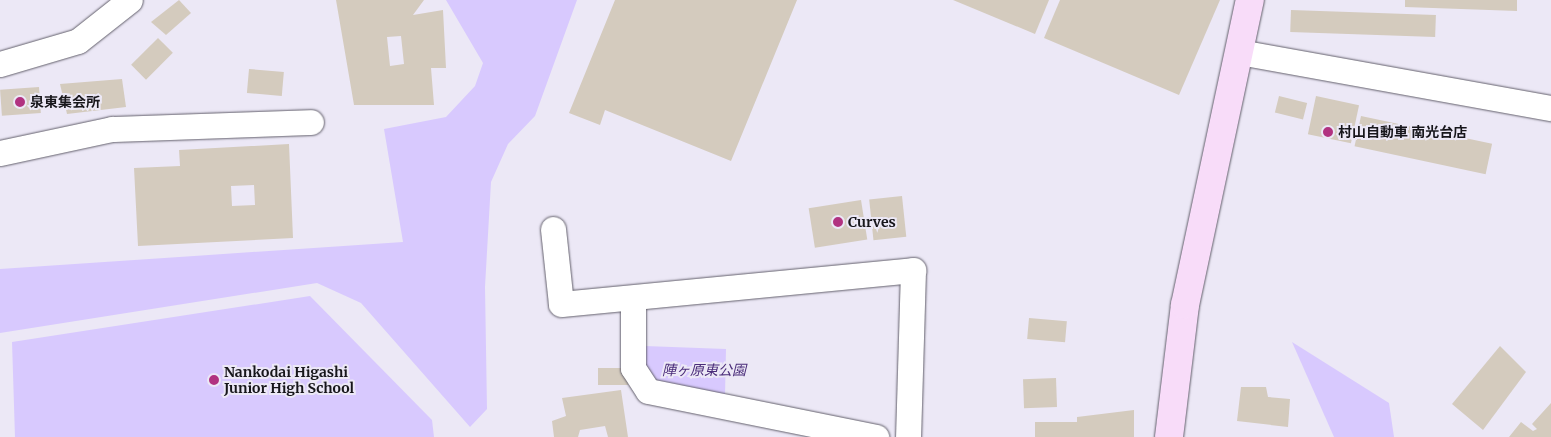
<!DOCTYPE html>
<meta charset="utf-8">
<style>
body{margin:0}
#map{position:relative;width:1551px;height:437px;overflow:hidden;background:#ece8f6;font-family:Merriweather,"Noto Sans JP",serif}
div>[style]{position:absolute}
.green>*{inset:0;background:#d8c9fe}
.building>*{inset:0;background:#d4cbbe;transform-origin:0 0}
.roads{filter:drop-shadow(0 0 1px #63606c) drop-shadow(0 0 1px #63606c)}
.street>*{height:25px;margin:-12.5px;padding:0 12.5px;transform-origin:12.5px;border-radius:12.5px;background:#fff}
.secondary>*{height:28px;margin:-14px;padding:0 14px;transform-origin:14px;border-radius:14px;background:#f8dcf9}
.dots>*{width:14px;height:14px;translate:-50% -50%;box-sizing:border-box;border:2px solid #ece8f6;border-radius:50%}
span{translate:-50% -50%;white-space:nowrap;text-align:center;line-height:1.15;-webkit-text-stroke:4px #ece8f6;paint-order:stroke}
.poi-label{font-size:14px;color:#17161b;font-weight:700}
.left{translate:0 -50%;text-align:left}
.park-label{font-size:14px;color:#4a2c79;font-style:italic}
</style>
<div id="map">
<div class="green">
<div style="clip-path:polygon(446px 0,577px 0,535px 116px,508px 144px,491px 182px,485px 287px,487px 409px,470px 427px,361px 303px,317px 283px,0 333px,0 269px,403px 242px,384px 129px,446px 117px,475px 86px,483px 63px)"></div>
<div style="clip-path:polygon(310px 296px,432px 420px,434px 437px,15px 437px,12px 342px)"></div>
<div style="clip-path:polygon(1292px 342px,1389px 403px,1394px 437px,1334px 437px)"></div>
<div style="clip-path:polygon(645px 346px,726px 349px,725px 396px,655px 384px,645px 371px)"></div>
</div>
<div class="building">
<div style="clip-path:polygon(179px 0,191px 13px,166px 35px,151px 22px)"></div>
<div style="clip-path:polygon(evenodd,336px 0,424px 0,413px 15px,443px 10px,446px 68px,431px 68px,434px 105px,354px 105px,336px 0,401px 36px,404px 64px,390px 66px,387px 37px,401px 36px)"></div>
<div style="clip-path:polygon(615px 0,797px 0,731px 161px,605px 110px,600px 125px,569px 113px)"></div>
<div style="clip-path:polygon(953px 0,1049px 0,1035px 34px)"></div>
<div style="clip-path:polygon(1060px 0,1220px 0,1179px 95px,1044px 38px)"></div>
<div style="clip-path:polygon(1405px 0,1517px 0,1517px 11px,1405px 7px)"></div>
<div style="left:1291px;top:10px;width:145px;height:22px;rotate:2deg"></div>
<div style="left:158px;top:38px;width:21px;height:38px;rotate:45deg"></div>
<div style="left:249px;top:69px;width:35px;height:24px;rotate:5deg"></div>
<div style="clip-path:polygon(122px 79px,126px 107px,67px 114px,60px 84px)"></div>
<div style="left:39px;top:87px;width:26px;height:39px;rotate:86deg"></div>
<div style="left:1279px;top:96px;width:29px;height:17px;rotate:14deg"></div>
<div style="left:1316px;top:96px;width:44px;height:39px;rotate:12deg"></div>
<div style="left:1361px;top:116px;width:134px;height:31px;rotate:12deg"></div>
<div style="clip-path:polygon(evenodd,289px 144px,293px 238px,138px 246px,134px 168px,180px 166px,179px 150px,289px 144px,254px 185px,255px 205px,232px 206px,231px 186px,254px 185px)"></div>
<div style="left:902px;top:196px;width:41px;height:33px;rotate:84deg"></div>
<div style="left:861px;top:200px;width:40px;height:53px;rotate:81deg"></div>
<div style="left:1029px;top:318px;width:38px;height:21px;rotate:5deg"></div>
<div style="clip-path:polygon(1500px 346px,1526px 372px,1483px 430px,1452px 404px)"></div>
<div style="left:598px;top:368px;width:30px;height:17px"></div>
<div style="left:1056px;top:378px;width:29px;height:33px;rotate:88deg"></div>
<div style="clip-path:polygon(1241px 387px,1266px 387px,1268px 397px,1290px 399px,1288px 427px,1237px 421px)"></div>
<div style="clip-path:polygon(621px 390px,628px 437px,608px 437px,605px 426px,580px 430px,578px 437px,554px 437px,552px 421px,566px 416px,562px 398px)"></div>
<div style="clip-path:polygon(1551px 403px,1551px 437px,1509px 437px,1521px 422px,1533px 431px,1537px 429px,1532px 424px)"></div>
<div style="clip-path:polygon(1134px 410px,1134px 437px,1035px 437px,1035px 422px,1077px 422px,1077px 417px)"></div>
</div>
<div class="roads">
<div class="street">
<div style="left:1239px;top:52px;width:317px;rotate:10.2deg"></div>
<div style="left:0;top:64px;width:81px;rotate:-16.4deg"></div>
<div style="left:78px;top:41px;width:66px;rotate:-38.3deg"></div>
<div style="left:0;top:153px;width:115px;rotate:-12.1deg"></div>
<div style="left:112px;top:129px;width:199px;rotate:-2deg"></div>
<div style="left:553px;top:229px;width:75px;rotate:83.9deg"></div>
<div style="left:561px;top:304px;width:354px;rotate:-5.5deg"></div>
<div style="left:913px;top:270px;width:167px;rotate:91.7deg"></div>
<div style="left:633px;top:299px;width:69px;rotate:90deg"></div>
<div style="left:633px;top:368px;width:27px;rotate:57deg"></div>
<div style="left:648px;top:391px;width:233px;rotate:11.4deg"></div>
</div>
<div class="secondary">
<div style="left:1169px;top:437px;width:133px;rotate:-83.1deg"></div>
<div style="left:1185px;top:305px;width:312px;rotate:-78deg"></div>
</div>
</div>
<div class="dots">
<div style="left:20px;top:102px;background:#b13280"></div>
<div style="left:1328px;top:132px;background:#b13280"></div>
<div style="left:838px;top:222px;background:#b13280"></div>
<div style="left:214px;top:380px;background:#b13280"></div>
</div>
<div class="poi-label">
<span class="left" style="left:30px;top:102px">泉東集会所</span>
<span class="left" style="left:1338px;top:132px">村山自動車 南光台店</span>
<span class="left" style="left:848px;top:222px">Curves</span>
<span class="left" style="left:224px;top:380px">Nankodai Higashi<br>Junior High School</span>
</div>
<div class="park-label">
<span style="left:704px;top:370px">陣ヶ原東公園</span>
</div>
</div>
